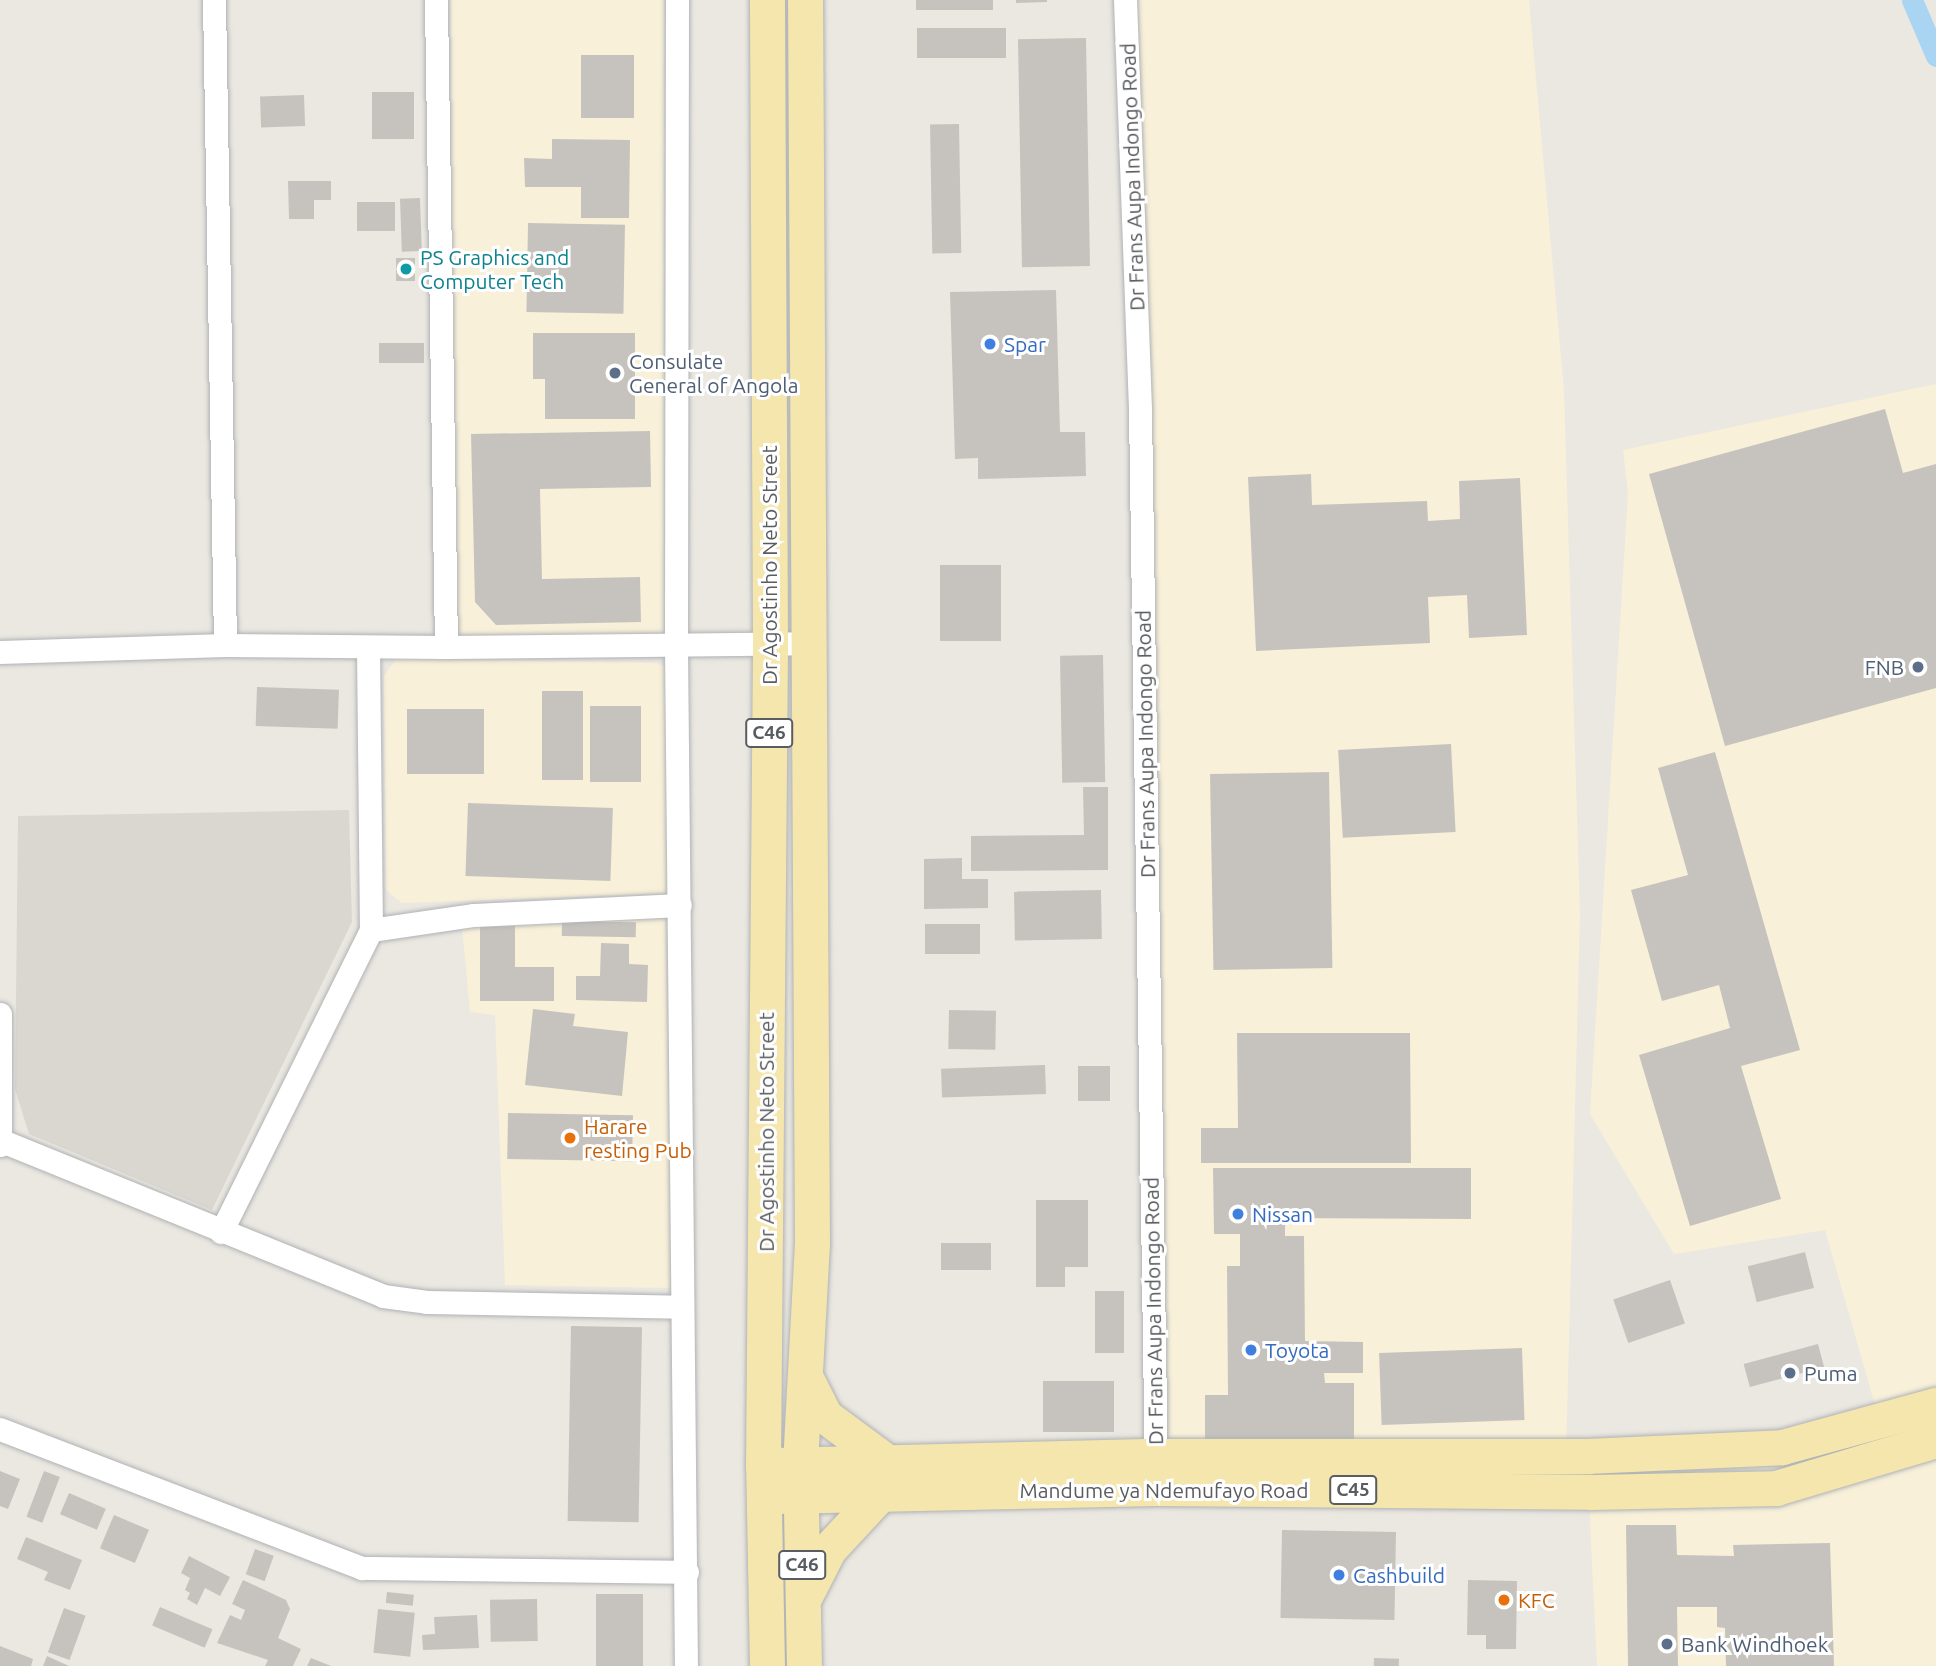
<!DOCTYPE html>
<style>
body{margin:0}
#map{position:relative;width:1936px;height:1666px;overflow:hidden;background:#ebe8e1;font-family:Ubuntu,sans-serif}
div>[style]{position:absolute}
.commercial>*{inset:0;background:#f8f0d9;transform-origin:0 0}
.education>*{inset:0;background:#dad7d0}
.canal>*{height:21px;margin:-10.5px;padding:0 10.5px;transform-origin:10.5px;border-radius:10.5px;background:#a9d5f3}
.building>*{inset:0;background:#c6c3be;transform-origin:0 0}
.roads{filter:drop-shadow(0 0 2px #afb2b5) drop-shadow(0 0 2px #afb2b5)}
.street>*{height:23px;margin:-11.5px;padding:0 11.5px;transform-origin:11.5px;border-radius:11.5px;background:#fff}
.primary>*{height:35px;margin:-17.5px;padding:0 17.5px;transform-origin:17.5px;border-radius:17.5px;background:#f4e6ad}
.dots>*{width:19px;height:19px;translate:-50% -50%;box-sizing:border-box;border:4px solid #fff;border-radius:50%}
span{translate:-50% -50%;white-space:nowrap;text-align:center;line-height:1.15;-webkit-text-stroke:6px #fff;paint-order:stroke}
.shield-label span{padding:2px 5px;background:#fff;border:2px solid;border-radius:5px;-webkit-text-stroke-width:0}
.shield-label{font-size:19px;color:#5a5d60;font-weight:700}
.street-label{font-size:21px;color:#5a5d60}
.culture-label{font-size:21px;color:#0d838f}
.left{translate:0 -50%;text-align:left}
.shop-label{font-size:21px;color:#366cbe}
.service-label{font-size:21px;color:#4e5e75}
.right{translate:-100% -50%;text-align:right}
.food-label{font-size:21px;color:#c56008}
</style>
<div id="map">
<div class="commercial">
<div style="left:451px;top:0;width:213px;height:637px"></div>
<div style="clip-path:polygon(1125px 0,1529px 0,1564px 391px,1580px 914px,1566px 1456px,1155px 1456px)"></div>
<div style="clip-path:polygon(1936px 384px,1936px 1389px,1875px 1405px,1825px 1230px,1674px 1254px,1590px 1114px,1628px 493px,1623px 450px)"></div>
<div style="clip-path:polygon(396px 659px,657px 663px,668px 669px,669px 893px,402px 903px,386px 890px,384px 676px)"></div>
<div style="clip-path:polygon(665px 917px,672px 1288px,505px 1285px,495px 1015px,470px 1012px,462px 926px)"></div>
<div style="clip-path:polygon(1936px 1405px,1936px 1666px,1597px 1666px,1587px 1456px,1782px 1447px)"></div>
</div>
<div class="education">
<div style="clip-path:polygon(349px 810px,352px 922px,212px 1210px,29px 1134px,15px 1089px,18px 816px)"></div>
</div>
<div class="canal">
<div style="left:1912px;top:0;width:61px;rotate:66.8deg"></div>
</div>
<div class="building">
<div style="left:916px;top:0;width:77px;height:10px"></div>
<div style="clip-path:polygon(1016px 0,1047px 0,1047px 2px,1016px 3px)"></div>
<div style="left:917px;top:28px;width:89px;height:30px"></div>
<div style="left:1086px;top:38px;width:228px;height:68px;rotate:89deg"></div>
<div style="left:581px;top:55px;width:53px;height:63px"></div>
<div style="left:372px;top:92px;width:42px;height:47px"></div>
<div style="left:304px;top:95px;width:31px;height:44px;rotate:88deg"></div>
<div style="left:959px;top:124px;width:129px;height:29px;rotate:89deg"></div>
<div style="clip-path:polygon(552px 139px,630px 140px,629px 218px,581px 218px,581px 187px,525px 187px,524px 158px,552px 159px)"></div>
<div style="clip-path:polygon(288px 181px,331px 181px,331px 200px,314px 200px,314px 219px,289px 219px)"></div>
<div style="left:420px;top:198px;width:53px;height:20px;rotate:88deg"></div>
<div style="left:357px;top:202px;width:38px;height:29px"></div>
<div style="left:528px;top:223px;width:97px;height:89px;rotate:1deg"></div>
<div style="left:396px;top:258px;width:19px;height:23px"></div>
<div style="clip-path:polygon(1056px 290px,1060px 432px,1085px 432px,1086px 476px,978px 479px,978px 458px,955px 459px,950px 292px)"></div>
<div style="clip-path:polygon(533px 333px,635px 333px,635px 419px,545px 419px,545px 379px,533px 379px)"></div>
<div style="left:379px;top:343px;width:45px;height:20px"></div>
<div style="clip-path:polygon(1885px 409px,1903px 473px,1936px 464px,1936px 688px,1725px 746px,1649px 474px)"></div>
<div style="clip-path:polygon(650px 431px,651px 487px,540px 489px,542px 579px,640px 577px,641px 622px,496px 625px,475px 602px,471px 434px)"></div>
<div style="clip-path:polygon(1311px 474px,1312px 505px,1427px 501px,1428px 521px,1460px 519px,1459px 481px,1520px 478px,1527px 635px,1469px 638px,1467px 595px,1428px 597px,1430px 643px,1256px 651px,1248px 477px)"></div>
<div style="left:940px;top:565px;width:61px;height:76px"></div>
<div style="left:1103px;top:655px;width:127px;height:43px;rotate:89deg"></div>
<div style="left:257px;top:687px;width:82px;height:39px;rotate:2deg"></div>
<div style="left:542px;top:691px;width:41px;height:89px"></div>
<div style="left:590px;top:706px;width:51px;height:76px"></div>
<div style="left:407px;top:709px;width:77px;height:65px"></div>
<div style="left:1451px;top:744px;width:88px;height:113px;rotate:87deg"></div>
<div style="clip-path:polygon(1715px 752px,1800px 1050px,1741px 1066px,1781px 1199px,1690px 1226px,1639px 1055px,1730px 1028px,1719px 985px,1662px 1001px,1631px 890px,1688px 875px,1658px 768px)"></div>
<div style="left:1329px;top:772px;width:196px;height:119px;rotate:89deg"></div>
<div style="clip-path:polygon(1083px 787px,1108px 787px,1108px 870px,971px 871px,971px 836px,1084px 835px)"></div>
<div style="left:468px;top:803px;width:145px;height:73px;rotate:2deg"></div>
<div style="clip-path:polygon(962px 858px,962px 879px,988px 879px,988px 908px,924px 909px,924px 859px)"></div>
<div style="left:1101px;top:890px;width:49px;height:87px;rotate:89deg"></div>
<div style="left:562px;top:921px;width:74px;height:15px;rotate:1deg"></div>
<div style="left:925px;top:924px;width:55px;height:30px"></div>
<div style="clip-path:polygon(515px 926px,515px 967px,554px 967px,554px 1001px,480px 1001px,480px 927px)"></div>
<div style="clip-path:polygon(601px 943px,629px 944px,629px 964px,648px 965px,647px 1002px,576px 1000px,576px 976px,600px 976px)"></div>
<div style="clip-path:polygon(533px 1009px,575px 1014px,573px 1026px,628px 1032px,622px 1096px,525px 1085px)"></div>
<div style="left:949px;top:1010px;width:47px;height:39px;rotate:1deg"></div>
<div style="clip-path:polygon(1237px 1033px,1410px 1033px,1411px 1163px,1201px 1163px,1201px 1128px,1238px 1128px)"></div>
<div style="left:1045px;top:1065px;width:29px;height:104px;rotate:88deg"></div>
<div style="left:1078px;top:1066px;width:32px;height:35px"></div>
<div style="left:508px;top:1113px;width:125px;height:46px;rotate:1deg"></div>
<div style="clip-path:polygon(1213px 1168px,1471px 1168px,1471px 1219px,1285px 1218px,1285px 1236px,1304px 1236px,1305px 1341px,1363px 1342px,1363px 1373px,1324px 1373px,1325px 1383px,1354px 1383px,1354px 1439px,1205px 1439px,1205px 1395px,1228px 1395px,1227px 1266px,1240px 1266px,1240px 1234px,1214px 1234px)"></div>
<div style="clip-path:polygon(1036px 1200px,1088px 1200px,1088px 1267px,1065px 1267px,1065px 1287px,1036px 1287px)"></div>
<div style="left:941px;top:1243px;width:50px;height:27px"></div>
<div style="left:1805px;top:1252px;width:37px;height:59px;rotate:76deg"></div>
<div style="left:1670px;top:1280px;width:46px;height:60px;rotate:71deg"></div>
<div style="left:1095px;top:1291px;width:29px;height:62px"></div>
<div style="left:571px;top:1326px;width:71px;height:195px;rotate:1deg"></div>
<div style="left:1818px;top:1344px;width:24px;height:77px;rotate:75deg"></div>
<div style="left:1522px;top:1348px;width:72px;height:143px;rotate:88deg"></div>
<div style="left:1043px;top:1381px;width:71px;height:51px"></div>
<div style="clip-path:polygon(0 1471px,20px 1479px,8px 1509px,0 1506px)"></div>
<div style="left:44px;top:1471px;width:17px;height:49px;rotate:21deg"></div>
<div style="left:69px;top:1493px;width:40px;height:23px;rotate:23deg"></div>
<div style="left:114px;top:1515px;width:38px;height:36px;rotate:23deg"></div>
<div style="clip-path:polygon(1626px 1525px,1676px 1525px,1677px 1555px,1734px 1556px,1733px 1545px,1830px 1543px,1834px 1666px,1726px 1666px,1725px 1628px,1717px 1627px,1717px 1607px,1677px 1607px,1678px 1666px,1628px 1666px)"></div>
<div style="left:1282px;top:1530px;width:114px;height:88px;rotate:1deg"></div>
<div style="clip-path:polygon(26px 1537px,82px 1560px,70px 1590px,44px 1580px,48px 1572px,17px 1559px)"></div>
<div style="left:255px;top:1549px;width:20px;height:27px;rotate:20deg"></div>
<div style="clip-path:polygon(189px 1556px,230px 1577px,220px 1596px,205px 1588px,197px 1605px,187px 1599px,190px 1593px,185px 1590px,190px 1578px,181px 1573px)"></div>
<div style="clip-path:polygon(243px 1580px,286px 1600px,290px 1609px,278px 1638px,301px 1649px,293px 1666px,265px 1666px,268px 1660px,217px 1643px,230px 1615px,241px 1620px,245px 1610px,232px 1604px)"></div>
<div style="clip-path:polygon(1468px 1580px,1517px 1581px,1516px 1649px,1486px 1649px,1486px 1635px,1467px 1635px)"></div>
<div style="left:387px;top:1592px;width:27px;height:11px;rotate:6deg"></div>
<div style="left:596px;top:1594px;width:47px;height:72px"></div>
<div style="left:537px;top:1599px;width:42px;height:47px;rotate:89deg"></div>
<div style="left:160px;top:1607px;width:57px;height:20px;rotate:23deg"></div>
<div style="left:64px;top:1608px;width:23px;height:47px;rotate:20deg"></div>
<div style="left:378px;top:1609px;width:37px;height:44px;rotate:6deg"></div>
<div style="clip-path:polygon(477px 1615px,479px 1648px,423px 1650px,422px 1635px,435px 1634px,434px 1617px)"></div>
<div style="clip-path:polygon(0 1646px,33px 1659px,31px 1666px,0 1666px)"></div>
<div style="clip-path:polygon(47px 1656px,69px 1666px,43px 1666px)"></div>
<div style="clip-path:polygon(311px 1658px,331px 1666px,307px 1666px)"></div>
<div style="left:1374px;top:1658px;width:25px;height:8px;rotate:2deg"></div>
</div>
<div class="roads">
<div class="street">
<div style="left:214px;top:0;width:645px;rotate:89.02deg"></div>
<div style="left:677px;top:0;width:647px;rotate:90.09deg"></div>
<div style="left:676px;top:647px;width:1019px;rotate:89.44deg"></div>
<div style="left:1125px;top:0;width:410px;rotate:87.9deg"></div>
<div style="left:1140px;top:410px;width:1060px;rotate:89.14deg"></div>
<div style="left:368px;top:647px;width:283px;rotate:89.4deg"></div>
<div style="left:446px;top:647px;width:363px;rotate:-0.6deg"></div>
<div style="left:0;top:652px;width:225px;rotate:-1.8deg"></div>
<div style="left:225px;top:645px;width:221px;rotate:0.5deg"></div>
<div style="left:446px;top:647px;width:647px;rotate:-90.89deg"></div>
<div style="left:0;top:1014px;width:131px;rotate:90deg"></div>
<div style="left:2px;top:1141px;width:411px;rotate:22.1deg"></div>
<div style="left:383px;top:1296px;width:44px;rotate:7.8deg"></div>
<div style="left:427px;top:1302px;width:255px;rotate:1.1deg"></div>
<div style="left:221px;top:1232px;width:337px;rotate:-63.6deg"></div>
<div style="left:371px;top:930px;width:104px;rotate:-8.3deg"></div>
<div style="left:474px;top:915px;width:206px;rotate:-2.8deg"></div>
<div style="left:0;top:1429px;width:388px;rotate:21deg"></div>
<div style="left:362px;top:1568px;width:325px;rotate:0.7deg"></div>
</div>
<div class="primary">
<div style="left:805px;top:1376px;width:45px;rotate:63.4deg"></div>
<div style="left:825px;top:1416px;width:77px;rotate:36.6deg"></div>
<div style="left:777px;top:1465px;width:378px;rotate:-1.4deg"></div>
<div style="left:1155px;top:1456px;width:432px"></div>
<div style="left:1587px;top:1456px;width:195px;rotate:-2.6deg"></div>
<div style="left:1782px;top:1447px;width:160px;rotate:-15.3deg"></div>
<div style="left:778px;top:1496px;width:378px;rotate:-1.2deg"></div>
<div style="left:1156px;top:1488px;width:435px;rotate:0.5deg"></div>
<div style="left:1591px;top:1492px;width:185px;rotate:-1.2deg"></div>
<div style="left:1776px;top:1488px;width:167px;rotate:-16.7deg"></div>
<div style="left:805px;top:1596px;width:53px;rotate:-62.9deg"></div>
<div style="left:829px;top:1549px;width:76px;rotate:-47.1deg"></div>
<div style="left:767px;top:1666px;width:200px;rotate:-91.1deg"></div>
<div style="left:763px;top:1466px;width:823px;rotate:-89.51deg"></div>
<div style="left:770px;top:643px;width:643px;rotate:-90.27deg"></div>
<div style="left:804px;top:1666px;width:202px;rotate:-91.1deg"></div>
<div style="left:800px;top:1464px;width:220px;rotate:-86.9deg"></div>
<div style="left:812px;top:1244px;width:1244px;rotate:-90.32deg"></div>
</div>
</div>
<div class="dots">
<div style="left:406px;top:269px;background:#0f9aa8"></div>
<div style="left:990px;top:344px;background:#3f7fe0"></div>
<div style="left:615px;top:373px;background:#5c6f8a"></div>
<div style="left:1918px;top:667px;background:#5c6f8a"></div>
<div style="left:570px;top:1138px;background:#e8710a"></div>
<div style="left:1238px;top:1214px;background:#3f7fe0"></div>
<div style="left:1251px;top:1350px;background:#3f7fe0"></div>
<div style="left:1790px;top:1373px;background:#5c6f8a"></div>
<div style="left:1339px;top:1575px;background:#3f7fe0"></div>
<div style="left:1504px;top:1600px;background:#e8710a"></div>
<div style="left:1667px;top:1644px;background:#5c6f8a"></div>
</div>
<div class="shield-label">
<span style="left:769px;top:733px">C46</span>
<span style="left:1353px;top:1490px">C45</span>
<span style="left:802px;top:1565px">C46</span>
</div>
<div class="street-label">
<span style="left:1132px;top:177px;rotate:-92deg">Dr Frans Aupa Indongo Road</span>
<span style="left:769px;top:565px;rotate:-90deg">Dr Agostinho Neto Street</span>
<span style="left:1145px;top:744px;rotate:-91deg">Dr Frans Aupa Indongo Road</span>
<span style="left:766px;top:1132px;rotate:-90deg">Dr Agostinho Neto Street</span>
<span style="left:1153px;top:1311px;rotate:-91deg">Dr Frans Aupa Indongo Road</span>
<span style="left:1164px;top:1490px">Mandume ya Ndemufayo Road</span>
</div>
<div class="culture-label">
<span class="left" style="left:420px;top:269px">PS Graphics and<br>Computer Tech</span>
</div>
<div class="shop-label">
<span class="left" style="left:1004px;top:344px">Spar</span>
<span class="left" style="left:1252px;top:1214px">Nissan</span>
<span class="left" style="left:1265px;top:1350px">Toyota</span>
<span class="left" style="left:1353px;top:1575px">Cashbuild</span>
</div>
<div class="service-label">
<span class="left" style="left:629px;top:373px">Consulate<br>General of Angola</span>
<span class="right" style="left:1904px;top:667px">FNB</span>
<span class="left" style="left:1804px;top:1373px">Puma</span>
<span class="left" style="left:1681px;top:1644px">Bank Windhoek</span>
</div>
<div class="food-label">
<span class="left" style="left:584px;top:1138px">Harare<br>resting Pub</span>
<span class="left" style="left:1518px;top:1600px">KFC</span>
</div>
</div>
